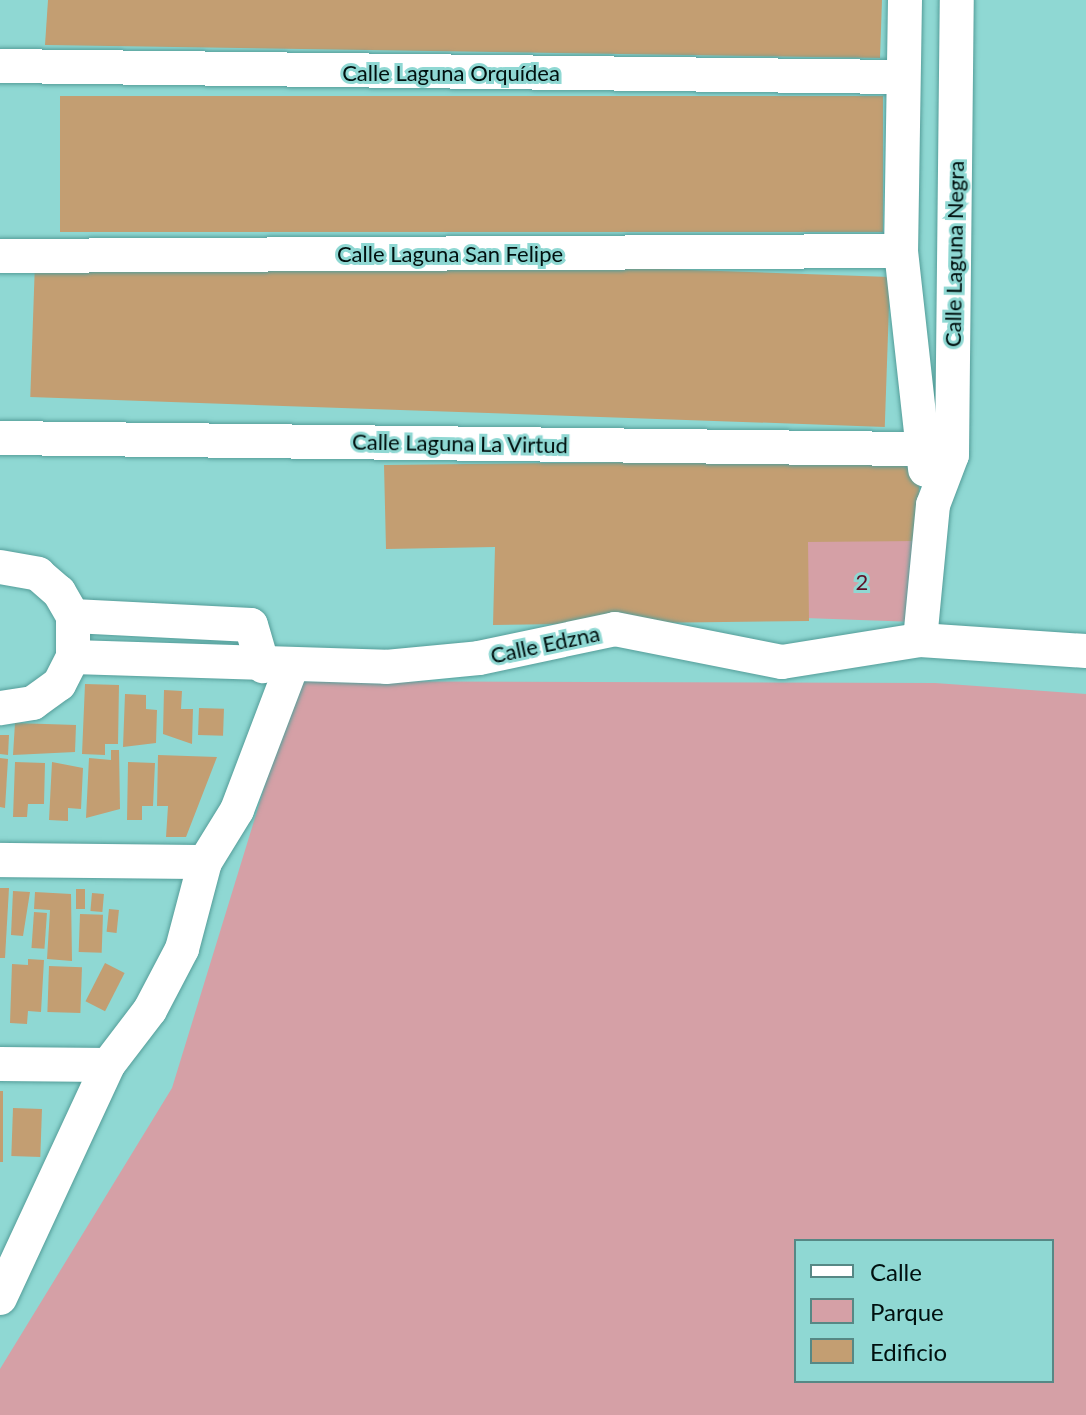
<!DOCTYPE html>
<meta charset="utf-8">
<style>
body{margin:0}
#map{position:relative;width:1086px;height:1415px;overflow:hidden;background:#8fd8d3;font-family:Lato,sans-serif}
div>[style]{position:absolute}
.green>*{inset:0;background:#d5a0a6;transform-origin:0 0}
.building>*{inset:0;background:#c39e72;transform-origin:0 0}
.roads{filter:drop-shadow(0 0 2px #549d99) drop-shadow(0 0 2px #549d99)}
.minor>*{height:34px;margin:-17px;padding:0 17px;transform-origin:17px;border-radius:17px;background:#fff}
span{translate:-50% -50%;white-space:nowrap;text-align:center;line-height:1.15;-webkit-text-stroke:6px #8fd8d3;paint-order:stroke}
.street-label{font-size:22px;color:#00100f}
.park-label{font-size:22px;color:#5e0f25}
.legend{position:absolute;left:794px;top:1239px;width:260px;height:144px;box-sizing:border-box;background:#8fd8d3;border:2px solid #568885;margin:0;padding:10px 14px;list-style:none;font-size:24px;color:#00100f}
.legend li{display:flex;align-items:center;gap:16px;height:40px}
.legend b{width:40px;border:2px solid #568885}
</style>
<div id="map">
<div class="green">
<div style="left:918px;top:541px;width:81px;height:110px;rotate:92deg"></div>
<div style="clip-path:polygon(evenodd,297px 681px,935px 683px,1086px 694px,1086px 1415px,0 1415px,0 1369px,172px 1088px,297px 681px,796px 1241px,1052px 1241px,1052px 1381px,796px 1381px,796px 1241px)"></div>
</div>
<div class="building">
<div style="clip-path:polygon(48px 0,882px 0,880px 58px,45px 45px)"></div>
<div style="left:60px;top:96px;width:823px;height:136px"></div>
<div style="left:890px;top:277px;width:150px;height:855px;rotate:92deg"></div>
<div style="clip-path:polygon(920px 459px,918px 541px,808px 542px,809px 621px,493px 625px,495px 547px,386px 549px,384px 465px)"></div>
<div style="clip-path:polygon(85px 684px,119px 685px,118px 744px,105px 744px,105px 755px,82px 754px)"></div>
<div style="clip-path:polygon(164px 690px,182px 691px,181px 709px,193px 709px,192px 744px,163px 734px)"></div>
<div style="clip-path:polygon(125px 694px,146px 695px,146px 709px,157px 710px,156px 743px,123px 747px)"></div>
<div style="left:199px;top:708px;width:25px;height:27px;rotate:2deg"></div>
<div style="clip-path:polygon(15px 723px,76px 725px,75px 752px,13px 755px)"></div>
<div style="clip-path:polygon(0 735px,9px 735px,8px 755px,0 754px)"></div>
<div style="clip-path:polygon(111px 750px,119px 750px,120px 809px,86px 818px,89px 758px,111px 760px)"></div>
<div style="clip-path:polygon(158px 755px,217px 757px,186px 837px,166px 837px,168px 806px,157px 806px)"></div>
<div style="clip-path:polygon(0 758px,8px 759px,5px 808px,0 807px)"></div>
<div style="clip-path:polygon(15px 762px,45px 763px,44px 804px,28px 804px,27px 817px,13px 817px)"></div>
<div style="clip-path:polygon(52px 762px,83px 768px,81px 809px,68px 808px,68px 821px,49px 820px)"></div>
<div style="clip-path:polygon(128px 762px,155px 763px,153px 806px,142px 806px,142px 820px,127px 820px)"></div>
<div style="clip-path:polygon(0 888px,9px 888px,5px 958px,0 958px)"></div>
<div style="left:76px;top:889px;width:9px;height:20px"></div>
<div style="clip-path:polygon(13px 891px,30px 892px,23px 936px,11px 935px)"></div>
<div style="clip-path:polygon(35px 892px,71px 894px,72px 961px,47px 959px,50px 910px,34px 909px)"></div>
<div style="left:92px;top:893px;width:12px;height:18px;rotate:5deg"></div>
<div style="left:109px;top:909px;width:10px;height:23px;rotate:6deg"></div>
<div style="left:34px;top:912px;width:13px;height:36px;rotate:4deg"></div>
<div style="left:80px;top:914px;width:23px;height:38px;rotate:2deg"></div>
<div style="clip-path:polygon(28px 959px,44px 960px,41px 1012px,28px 1011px,27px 1024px,10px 1023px,12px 964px,28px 965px)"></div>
<div style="left:105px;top:963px;width:22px;height:43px;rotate:27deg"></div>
<div style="left:49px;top:966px;width:33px;height:46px;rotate:2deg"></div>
<div style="left:0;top:1091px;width:3px;height:71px"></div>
<div style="left:13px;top:1108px;width:29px;height:48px;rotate:2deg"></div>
</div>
<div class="roads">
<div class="minor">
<div style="left:905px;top:0;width:251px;rotate:90.9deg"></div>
<div style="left:901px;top:251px;width:220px;rotate:83.7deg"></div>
<div style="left:0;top:66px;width:902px;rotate:0.7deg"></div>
<div style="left:0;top:256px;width:901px;rotate:-0.32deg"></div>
<div style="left:0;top:438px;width:920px;rotate:0.69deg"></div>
<div style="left:0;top:567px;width:39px;rotate:10deg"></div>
<div style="left:38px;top:574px;width:28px;rotate:41deg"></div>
<div style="left:59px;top:592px;width:28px;rotate:60deg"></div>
<div style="left:73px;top:616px;width:41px;rotate:90deg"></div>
<div style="left:73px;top:657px;width:30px;rotate:117deg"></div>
<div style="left:59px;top:684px;width:32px;rotate:144deg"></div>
<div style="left:33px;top:703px;width:33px;rotate:171deg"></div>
<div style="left:73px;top:616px;width:178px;rotate:2.9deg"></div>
<div style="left:251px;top:625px;width:43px;rotate:73.7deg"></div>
<div style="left:920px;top:640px;width:136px;rotate:-84.5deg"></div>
<div style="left:933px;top:505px;width:53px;rotate:-69.2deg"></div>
<div style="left:952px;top:455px;width:455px;rotate:-89.4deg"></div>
<div style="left:73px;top:657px;width:313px;rotate:1.8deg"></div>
<div style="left:386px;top:667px;width:93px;rotate:-5.5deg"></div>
<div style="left:479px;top:658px;width:139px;rotate:-12deg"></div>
<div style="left:615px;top:629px;width:170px;rotate:11.2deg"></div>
<div style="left:782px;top:662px;width:140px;rotate:-9.1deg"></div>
<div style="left:920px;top:640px;width:166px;rotate:3.8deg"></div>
<div style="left:0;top:860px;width:205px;rotate:0.6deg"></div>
<div style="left:0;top:1064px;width:108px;rotate:0.5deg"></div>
<div style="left:0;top:1298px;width:257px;rotate:-65.1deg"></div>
<div style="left:108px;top:1065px;width:69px;rotate:-52.6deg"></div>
<div style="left:150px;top:1010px;width:69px;rotate:-62.3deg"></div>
<div style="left:182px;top:949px;width:90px;rotate:-75.2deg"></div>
<div style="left:205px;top:862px;width:61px;rotate:-58.4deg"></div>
<div style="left:237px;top:810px;width:155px;rotate:-69.2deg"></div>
</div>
</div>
<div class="street-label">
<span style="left:451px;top:73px">Calle Laguna Orquídea</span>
<span style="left:450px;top:254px">Calle Laguna San Felipe</span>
<span style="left:954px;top:254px;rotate:-89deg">Calle Laguna Negra</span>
<span style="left:460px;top:443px;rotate:1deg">Calle Laguna La Virtud</span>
<span style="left:545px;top:644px;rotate:-12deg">Calle Edzna</span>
</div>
<div class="park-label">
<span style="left:862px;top:582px">2</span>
</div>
<ul class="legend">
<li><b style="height:10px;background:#fff"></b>Calle</li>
<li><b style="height:22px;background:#d5a0a6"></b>Parque</li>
<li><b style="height:22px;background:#c39e72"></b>Edificio</li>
</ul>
</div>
